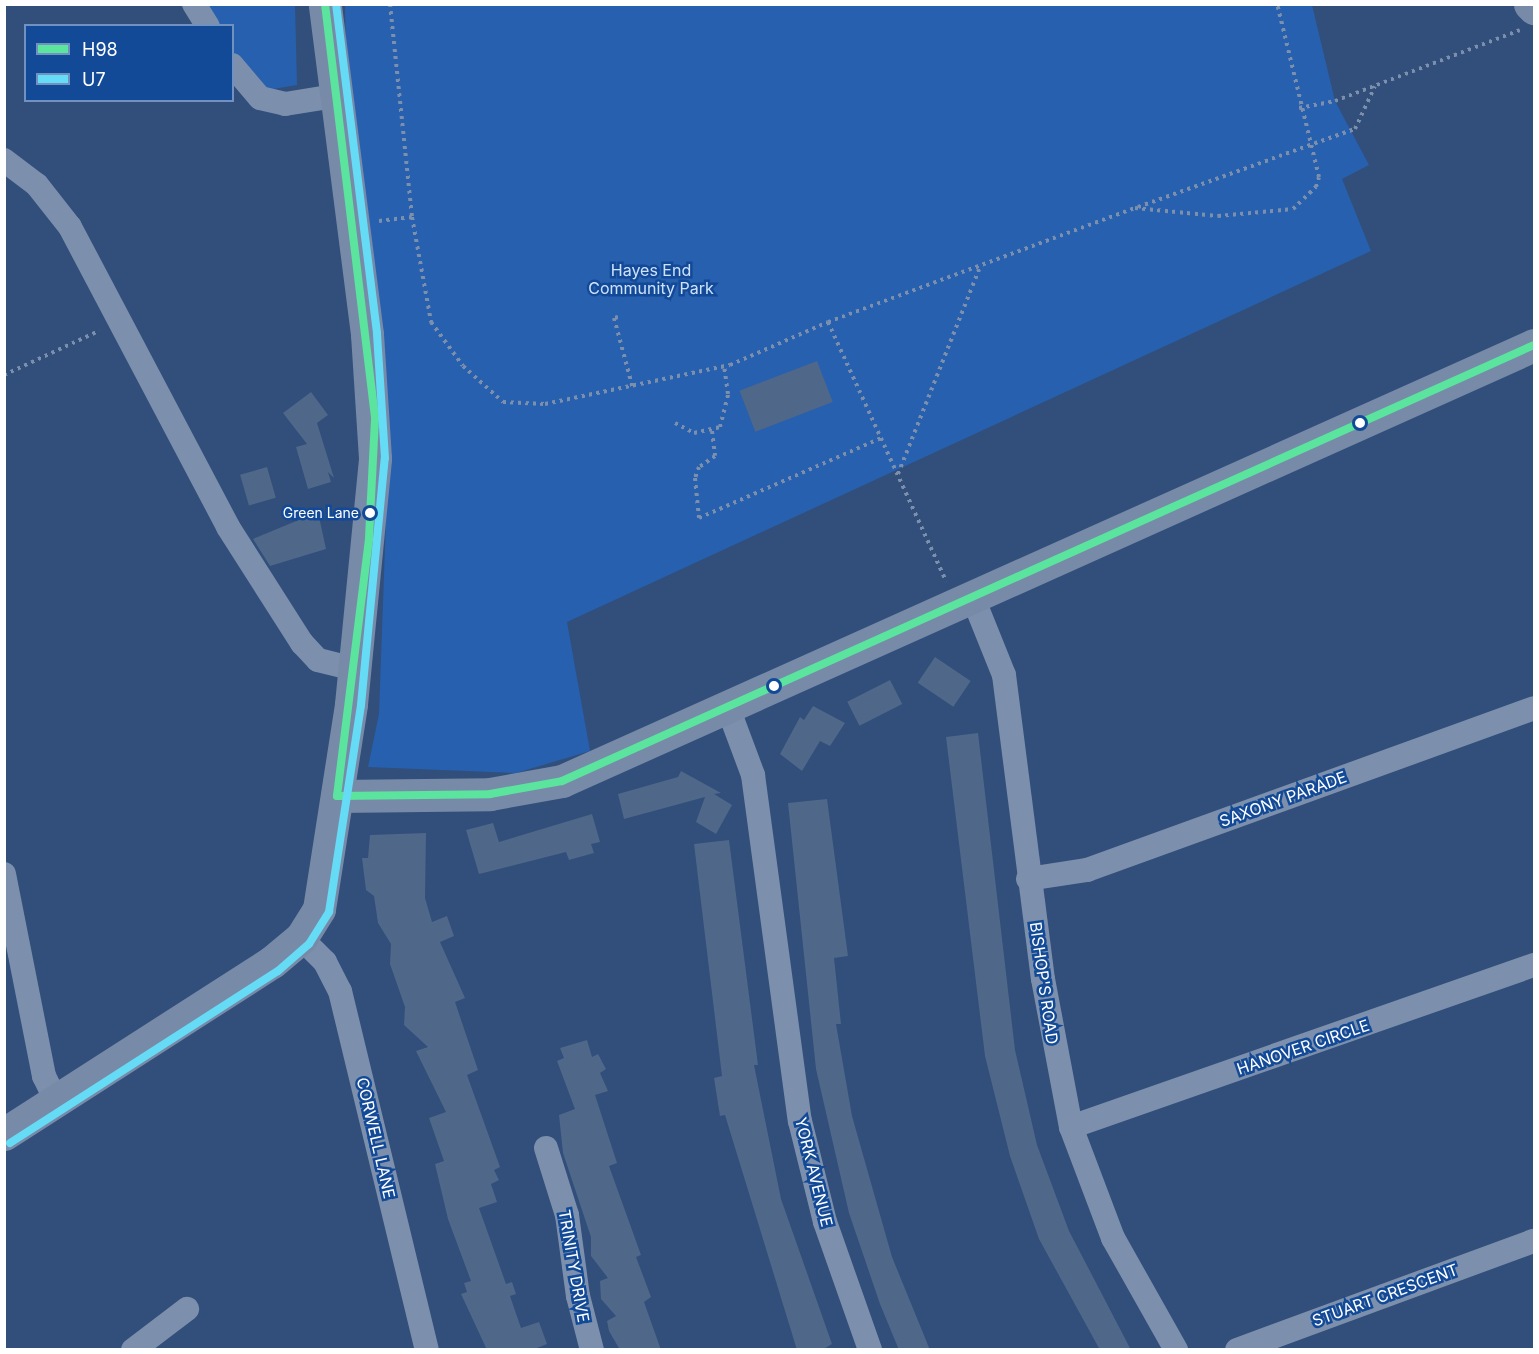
<!DOCTYPE html>
<style>
body{margin:0}
#map{position:relative;width:1539px;height:1354px;overflow:hidden;background:#314f7a;font-family:Inter,sans-serif}
div>[style]{position:absolute}
.green>*{inset:0;background:#2760af}
.building>*{inset:0;background:#4f6789;transform-origin:0 0}
.path>*{height:4px;margin-top:-2px;transform-origin:0;background:repeating-linear-gradient(90deg,#7c90ad 0 3px,transparent 0 7.5px)}
.street>*{height:24px;margin:-12px;padding:0 12px;transform-origin:12px;border-radius:12px;background:#7c90ad}
.secondary>*{height:33px;margin:-16.5px;padding:0 16.5px;transform-origin:16.5px;border-radius:16.5px;background:#778ba9}
.bus-1>*{height:8px;margin:-4px;padding:0 4px;transform-origin:4px;border-radius:4px;background:#5ae49d}
.bus-2>*{height:8px;margin:-4px;padding:0 4px;transform-origin:4px;border-radius:4px;background:#66dbf5}
.dots>*{width:16px;height:16px;translate:-50% -50%;box-sizing:border-box;border:3px solid #134a98;border-radius:50%}
span{translate:-50% -50%;white-space:nowrap;text-align:center;line-height:1.15;-webkit-text-stroke:5px #134a98;paint-order:stroke}
.bus-label{font-size:14px;color:#fff}
.right{translate:-100% -50%;text-align:right}
.park-label{font-size:16px;color:#cee2fd}
.street-label{font-size:16px;color:#fff}
.frame{position:absolute;inset:0;border:6px solid #fff;pointer-events:none}
.legend{position:absolute;left:24px;top:24px;width:210px;height:78px;box-sizing:border-box;background:#134a98;border:2px solid #7192c1;margin:0;padding:8px 10px;list-style:none;font-size:18px;color:#fff}
.legend li{display:flex;align-items:center;gap:12px;height:30px}
.legend b{width:30px;border:2px solid #7192c1}
</style>
<div id="map">
<div class="green">
<div style="clip-path:polygon(202px 5px,295px 5px,297px 85px,261px 91px,233px 54px,232px 26px,215px 25px)"></div>
<div style="clip-path:polygon(345px 5px,1312px 5px,1335px 101px,1369px 165px,1342px 179px,1371px 251px,567px 622px,590px 751px,516px 773px,368px 767px,379px 714px,389px 436px,346px 65px)"></div>
</div>
<div class="building">
<div style="left:817px;top:361px;width:44px;height:83px;rotate:69deg"></div>
<div style="clip-path:polygon(311px 392px,328px 415px,317px 423px,334px 478px,328px 472px,331px 482px,308px 489px,296px 447px,307px 444px,283px 413px)"></div>
<div style="left:267px;top:467px;width:32px;height:28px;rotate:74deg"></div>
<div style="clip-path:polygon(318px 512px,326px 549px,270px 566px,253px 539px)"></div>
<div style="left:935px;top:657px;width:43px;height:31px;rotate:34deg"></div>
<div style="left:890px;top:680px;width:27px;height:48px;rotate:63deg"></div>
<div style="clip-path:polygon(813px 706px,845px 723px,830px 746px,820px 741px,802px 771px,780px 754px,800px 717px,804px 720px)"></div>
<div style="clip-path:polygon(978px 733px,1015px 1050px,1037px 1145px,1069px 1231px,1131px 1350px,1100px 1350px,1039px 1239px,1010px 1156px,985px 1056px,946px 737px)"></div>
<div style="clip-path:polygon(681px 771px,721px 793px,714px 794px,732px 805px,716px 834px,696px 822px,705px 797px,624px 819px,618px 794px,678px 777px)"></div>
<div style="clip-path:polygon(827px 799px,848px 956px,834px 958px,841px 1024px,836px 1024px,852px 1116px,892px 1257px,930px 1350px,899px 1350px,880px 1304px,849px 1213px,816px 1069px,788px 803px)"></div>
<div style="clip-path:polygon(592px 814px,600px 842px,591px 844px,594px 853px,569px 860px,566px 852px,479px 874px,466px 830px,493px 823px,499px 842px)"></div>
<div style="clip-path:polygon(426px 833px,425px 898px,432px 922px,447px 916px,454px 936px,440px 942px,465px 998px,455px 1002px,478px 1070px,467px 1075px,500px 1167px,494px 1170px,499px 1180px,491px 1184px,497px 1202px,479px 1208px,506px 1284px,512px 1282px,516px 1294px,510px 1296px,521px 1328px,539px 1322px,547px 1344px,532px 1350px,487px 1350px,461px 1294px,467px 1292px,464px 1283px,471px 1281px,448px 1219px,435px 1164px,444px 1161px,429px 1118px,446px 1112px,416px 1051px,428px 1047px,404px 1025px,405px 1007px,390px 964px,391px 944px,378px 923px,374px 896px,366px 890px,362px 858px,368px 858px,370px 835px)"></div>
<div style="clip-path:polygon(729px 840px,758px 1065px,754px 1065px,781px 1199px,832px 1344px,822px 1350px,797px 1350px,725px 1115px,720px 1116px,714px 1078px,722px 1076px,694px 844px)"></div>
<div style="clip-path:polygon(587px 1040px,592px 1057px,598px 1054px,606px 1069px,600px 1073px,608px 1091px,595px 1095px,617px 1163px,609px 1166px,641px 1255px,636px 1257px,651px 1297px,644px 1302px,661px 1350px,620px 1350px,609px 1331px,607px 1321px,616px 1316px,601px 1299px,600px 1281px,608px 1278px,591px 1256px,591px 1237px,563px 1153px,559px 1115px,575px 1109px,557px 1061px,564px 1058px,560px 1048px)"></div>
</div>
<div class="path">
<div style="left:390px;top:4px;width:214px;rotate:84.1deg"></div>
<div style="left:412px;top:217px;width:107px;rotate:79.7deg"></div>
<div style="left:431px;top:322px;width:54px;rotate:54deg"></div>
<div style="left:463px;top:366px;width:54px;rotate:42deg"></div>
<div style="left:503px;top:402px;width:42px;rotate:2.7deg"></div>
<div style="left:545px;top:404px;width:189px;rotate:-11.9deg"></div>
<div style="left:730px;top:365px;width:107px;rotate:-23.7deg"></div>
<div style="left:828px;top:322px;width:327px;rotate:-20.4deg"></div>
<div style="left:1135px;top:208px;width:83px;rotate:5.5deg"></div>
<div style="left:1218px;top:216px;width:75px;rotate:-5.3deg"></div>
<div style="left:1293px;top:209px;width:32px;rotate:-44deg"></div>
<div style="left:1316px;top:187px;width:10px;rotate:-73deg"></div>
<div style="left:1319px;top:177px;width:178px;rotate:-103.6deg"></div>
<div style="left:1299px;top:108px;width:37px;rotate:-11deg"></div>
<div style="left:1335px;top:101px;width:198px;rotate:-21deg"></div>
<div style="left:1138px;top:207px;width:231px;rotate:-19.8deg"></div>
<div style="left:1355px;top:129px;width:47px;rotate:-65.1deg"></div>
<div style="left:379px;top:221px;width:33px;rotate:-7deg"></div>
<div style="left:618px;top:317px;width:4px;rotate:166deg"></div>
<div style="left:614px;top:318px;width:73px;rotate:75deg"></div>
<div style="left:828px;top:322px;width:285px;rotate:65.5deg"></div>
<div style="left:4px;top:375px;width:105px;rotate:-24.9deg"></div>
<div style="left:675px;top:423px;width:21px;rotate:28deg"></div>
<div style="left:694px;top:433px;width:27px;rotate:-13deg"></div>
<div style="left:720px;top:427px;width:34px;rotate:-76deg"></div>
<div style="left:728px;top:394px;width:28px;rotate:-98deg"></div>
<div style="left:712px;top:431px;width:25px;rotate:83deg"></div>
<div style="left:715px;top:456px;width:19px;rotate:145deg"></div>
<div style="left:699px;top:467px;width:12px;rotate:110deg"></div>
<div style="left:695px;top:478px;width:40px;rotate:84.3deg"></div>
<div style="left:699px;top:518px;width:199px;rotate:-23.7deg"></div>
<div style="left:898px;top:474px;width:223px;rotate:-68.4deg"></div>
</div>
<div class="street">
<div style="left:194px;top:4px;width:26px;rotate:58deg"></div>
<div style="left:232px;top:65px;width:43px;rotate:49.7deg"></div>
<div style="left:260px;top:98px;width:26px;rotate:13deg"></div>
<div style="left:285px;top:104px;width:51px;rotate:-9.1deg"></div>
<div style="left:4px;top:160px;width:41px;rotate:37.1deg"></div>
<div style="left:37px;top:185px;width:53px;rotate:51.8deg"></div>
<div style="left:70px;top:227px;width:339px;rotate:62.2deg"></div>
<div style="left:228px;top:527px;width:138px;rotate:57.5deg"></div>
<div style="left:302px;top:643px;width:23px;rotate:47deg"></div>
<div style="left:318px;top:660px;width:37px;rotate:14deg"></div>
<div style="left:973px;top:598px;width:83px;rotate:68.1deg"></div>
<div style="left:1004px;top:675px;width:306px;rotate:82.7deg"></div>
<div style="left:1043px;top:979px;width:151px;rotate:79.3deg"></div>
<div style="left:1071px;top:1127px;width:119px;rotate:69.3deg"></div>
<div style="left:1113px;top:1238px;width:129px;rotate:60.6deg"></div>
<div style="left:728px;top:708px;width:72px;rotate:69.5deg"></div>
<div style="left:753px;top:775px;width:349px;rotate:82.3deg"></div>
<div style="left:800px;top:1121px;width:104px;rotate:76.1deg"></div>
<div style="left:825px;top:1222px;width:136px;rotate:70.6deg"></div>
<div style="left:4px;top:874px;width:206px;rotate:78.8deg"></div>
<div style="left:44px;top:1076px;width:28px;rotate:64deg"></div>
<div style="left:1028px;top:879px;width:60px;rotate:-8.7deg"></div>
<div style="left:1087px;top:870px;width:475px;rotate:-19.9deg"></div>
<div style="left:301px;top:938px;width:34px;rotate:45deg"></div>
<div style="left:325px;top:962px;width:33px;rotate:63deg"></div>
<div style="left:340px;top:991px;width:369px;rotate:76.4deg"></div>
<div style="left:1071px;top:1127px;width:491px;rotate:-19.3deg"></div>
<div style="left:546px;top:1148px;width:70px;rotate:72.6deg"></div>
<div style="left:567px;top:1215px;width:82px;rotate:82.3deg"></div>
<div style="left:578px;top:1296px;width:56px;rotate:75.5deg"></div>
<div style="left:133px;top:1350px;width:68px;rotate:-37.2deg"></div>
<div style="left:1237px;top:1350px;width:316px;rotate:-20.2deg"></div>
</div>
<div class="secondary">
<div style="left:1530px;top:4px;width:6px;rotate:45deg"></div>
<div style="left:337px;top:796px;width:153px;rotate:-0.7deg"></div>
<div style="left:490px;top:794px;width:73px;rotate:-10.2deg"></div>
<div style="left:562px;top:781px;width:1065px;rotate:-24.16deg"></div>
<div style="left:4px;top:1134px;width:318px;rotate:-32.7deg"></div>
<div style="left:272px;top:962px;width:38px;rotate:-40deg"></div>
<div style="left:301px;top:938px;width:34px;rotate:-58deg"></div>
<div style="left:319px;top:909px;width:207px;rotate:-81.1deg"></div>
<div style="left:351px;top:704px;width:247px;rotate:-84.4deg"></div>
<div style="left:375px;top:458px;width:124px;rotate:-93.7deg"></div>
<div style="left:367px;top:334px;width:333px;rotate:-97.3deg"></div>
</div>
<div class="bus-1">
<div style="left:325px;top:4px;width:418px;rotate:83.1deg"></div>
<div style="left:375px;top:419px;width:120px;rotate:92.9deg"></div>
<div style="left:369px;top:539px;width:259px;rotate:97.1deg"></div>
<div style="left:337px;top:796px;width:153px;rotate:-0.7deg"></div>
<div style="left:490px;top:794px;width:73px;rotate:-10.2deg"></div>
<div style="left:562px;top:781px;width:1065px;rotate:-24.16deg"></div>
</div>
<div class="bus-2">
<div style="left:10px;top:1143px;width:318px;rotate:-32.7deg"></div>
<div style="left:278px;top:971px;width:41px;rotate:-41.1deg"></div>
<div style="left:309px;top:944px;width:38px;rotate:-58deg"></div>
<div style="left:329px;top:912px;width:209px;rotate:-81.2deg"></div>
<div style="left:361px;top:705px;width:248px;rotate:-84.5deg"></div>
<div style="left:385px;top:458px;width:125px;rotate:-93.7deg"></div>
<div style="left:377px;top:333px;width:332px;rotate:-97.1deg"></div>
</div>
<div class="dots">
<div style="left:1360px;top:423px;background:#fff"></div>
<div style="left:370px;top:513px;background:#fff"></div>
<div style="left:774px;top:686px;background:#fff"></div>
</div>
<div class="bus-label">
<span class="right" style="left:359px;top:513px">Green Lane</span>
</div>
<div class="park-label">
<span style="left:651px;top:279px">Hayes End<br>Community Park</span>
</div>
<div class="street-label">
<span style="left:1283px;top:799px;rotate:-20deg">SAXONY PARADE</span>
<span style="left:1044px;top:983px;rotate:82deg">BISHOP'S ROAD</span>
<span style="left:1303px;top:1047px;rotate:-19deg">HANOVER CIRCLE</span>
<span style="left:376px;top:1138px;rotate:77deg">CORWELL LANE</span>
<span style="left:814px;top:1172px;rotate:76deg">YORK AVENUE</span>
<span style="left:574px;top:1266px;rotate:80deg">TRINITY DRIVE</span>
<span style="left:1385px;top:1295px;rotate:-20deg">STUART CRESCENT</span>
</div>
<div class="frame"></div>
<ul class="legend">
<li><b style="height:8px;background:#5ae49d"></b>H98</li>
<li><b style="height:8px;background:#66dbf5"></b>U7</li>
</ul>
</div>
